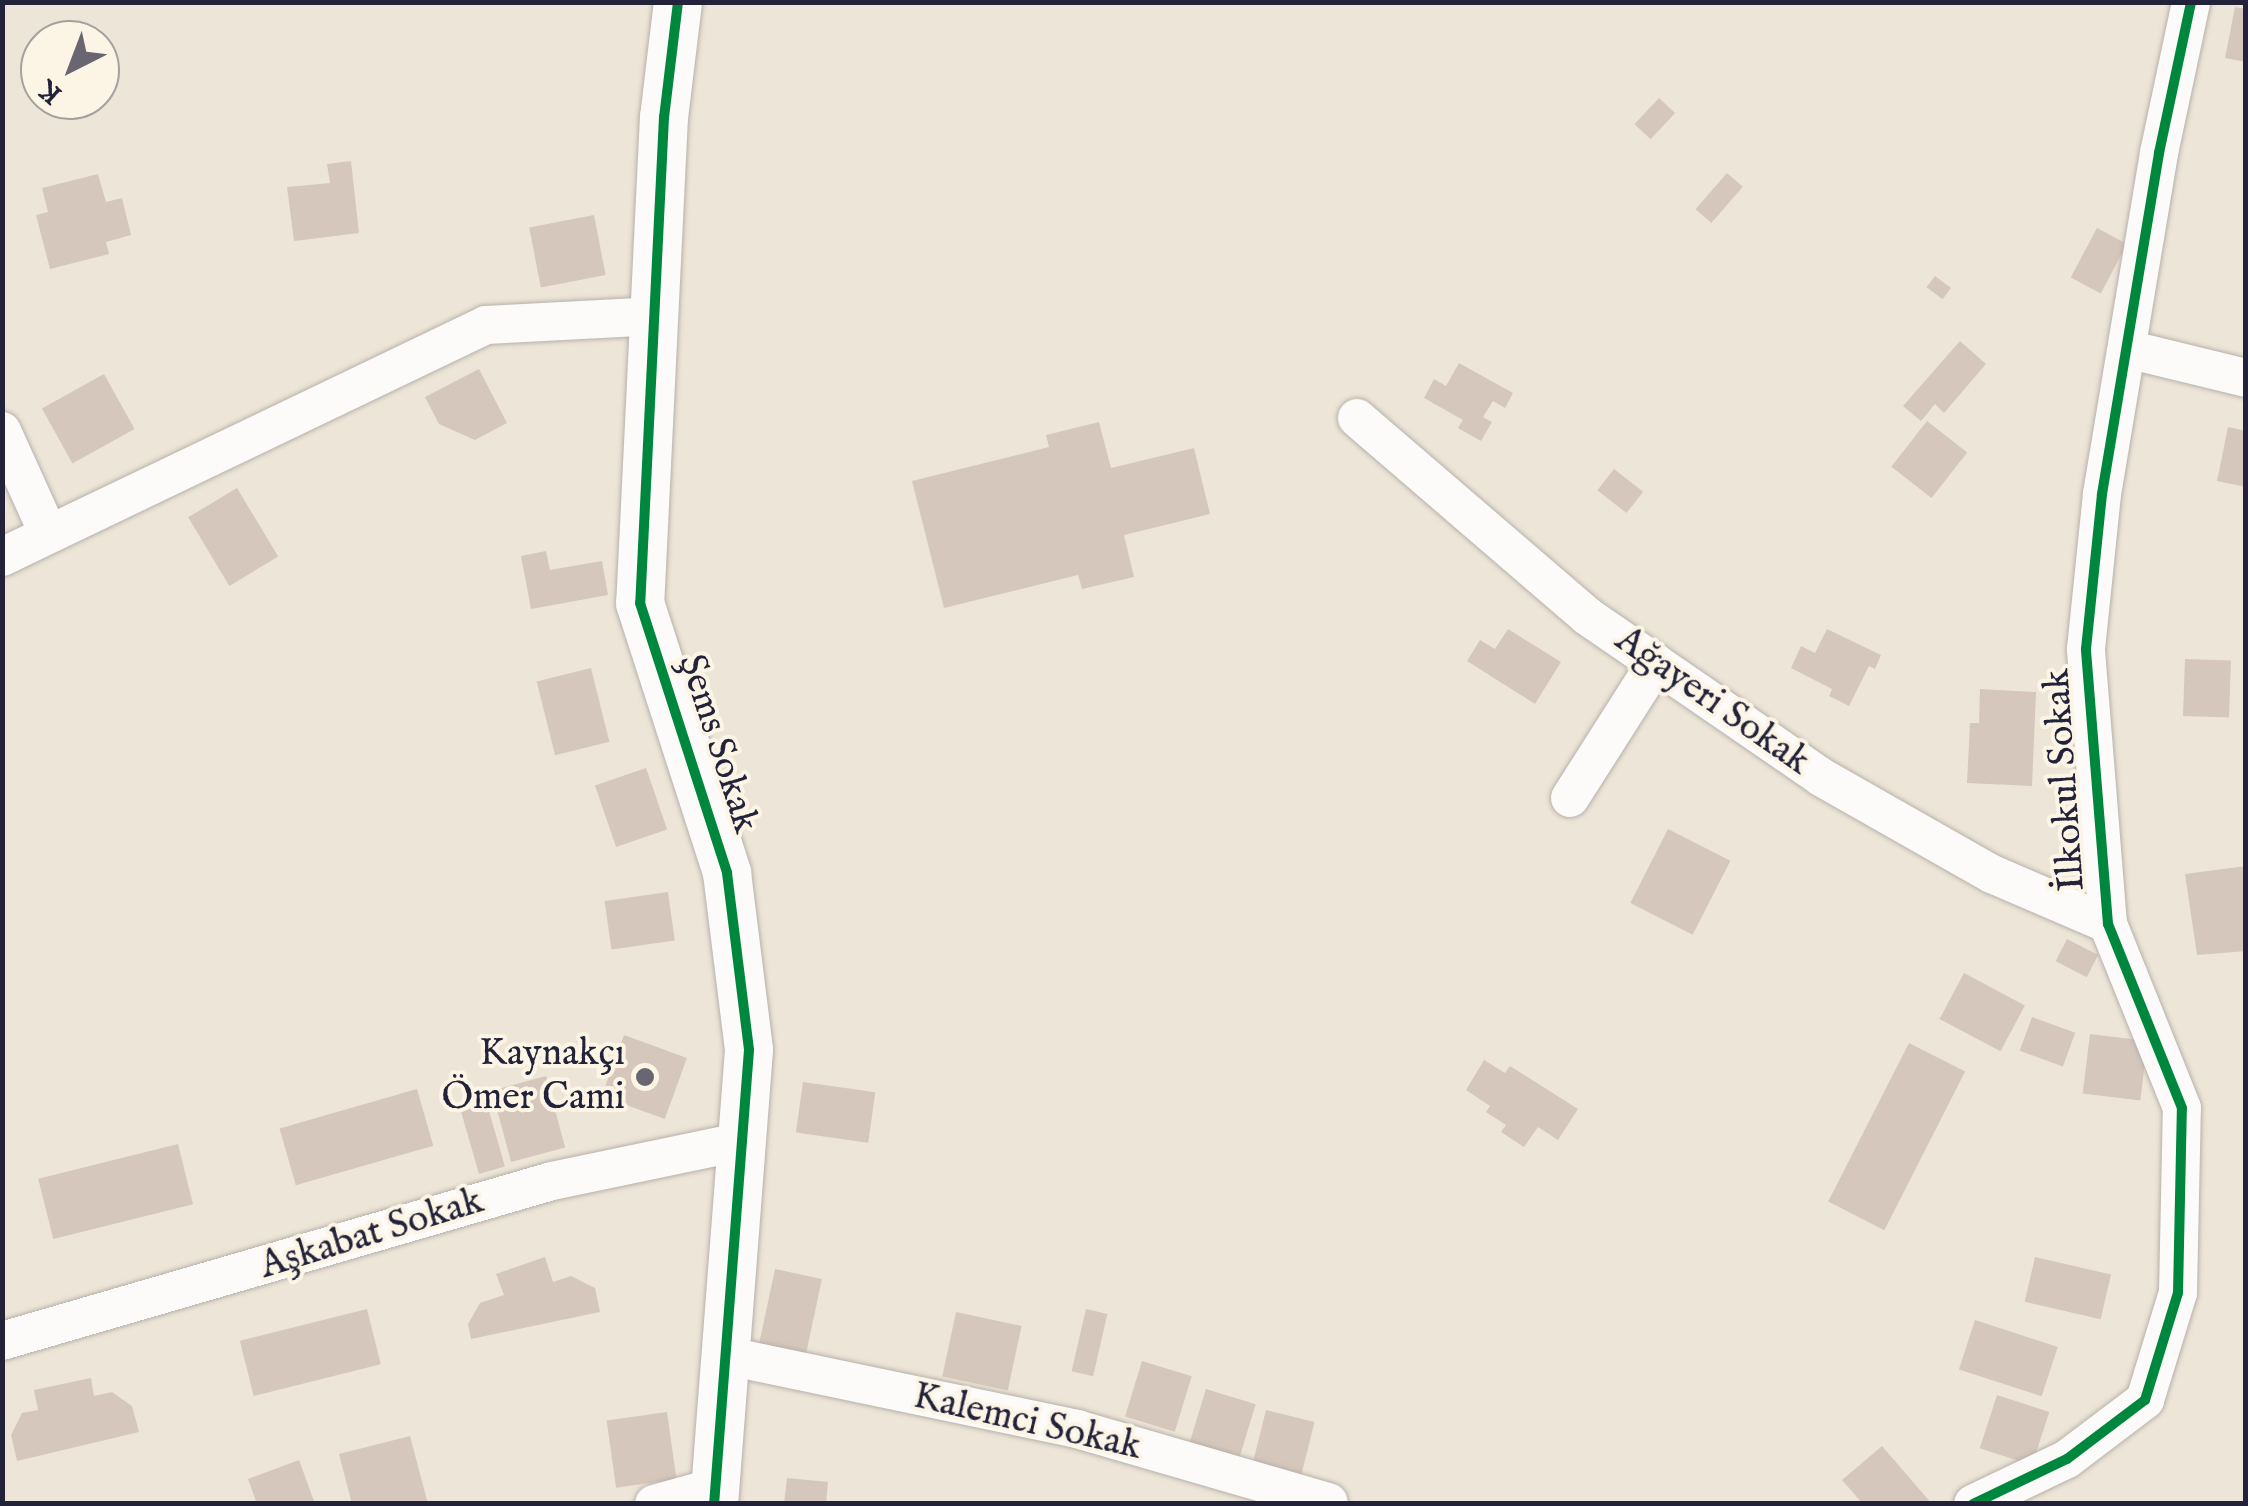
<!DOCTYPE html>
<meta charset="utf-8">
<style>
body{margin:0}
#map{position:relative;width:2248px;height:1506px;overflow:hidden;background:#ede5d7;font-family:"IM FELL English",serif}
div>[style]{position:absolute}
.building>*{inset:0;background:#d6c7bc;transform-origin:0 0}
.roads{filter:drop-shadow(0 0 2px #b7b1ab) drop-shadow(0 0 2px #b7b1ab)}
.minor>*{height:38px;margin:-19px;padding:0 19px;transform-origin:19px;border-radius:19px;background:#fcfbf9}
.tertiary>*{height:48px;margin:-24px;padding:0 24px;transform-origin:24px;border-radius:24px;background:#fcfbf9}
.cycleway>*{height:10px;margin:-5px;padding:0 5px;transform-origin:5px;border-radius:5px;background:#00873e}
.dots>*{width:28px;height:28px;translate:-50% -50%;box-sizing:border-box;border:5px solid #fcf5e5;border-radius:50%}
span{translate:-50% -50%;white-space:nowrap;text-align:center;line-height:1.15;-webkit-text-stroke:8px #fcf5e5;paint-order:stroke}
.street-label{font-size:38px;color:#22223b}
.poi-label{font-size:38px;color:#22223b}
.right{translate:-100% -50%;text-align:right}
.frame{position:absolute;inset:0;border:5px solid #22223b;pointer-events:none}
.north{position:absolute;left:20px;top:20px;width:100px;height:100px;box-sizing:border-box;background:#fcf5e5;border:2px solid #a5a1a1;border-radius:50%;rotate:222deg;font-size:28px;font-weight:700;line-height:40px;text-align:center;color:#22223b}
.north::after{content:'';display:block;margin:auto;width:35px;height:45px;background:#696672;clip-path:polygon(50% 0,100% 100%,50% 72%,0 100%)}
</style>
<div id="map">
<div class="building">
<div style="clip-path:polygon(2235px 7px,2246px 9px,2246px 62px,2225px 58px)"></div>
<div style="left:1659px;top:98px;width:22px;height:36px;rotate:43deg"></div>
<div style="clip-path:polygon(351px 161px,359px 233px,294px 241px,287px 187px,330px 183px,327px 164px)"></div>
<div style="left:1727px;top:173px;width:21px;height:48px;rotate:41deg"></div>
<div style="clip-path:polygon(98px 174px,106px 202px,122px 198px,131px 235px,106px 242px,109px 254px,50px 269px,36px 215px,48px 212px,42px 188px)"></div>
<div style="left:594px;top:215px;width:61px;height:66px;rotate:79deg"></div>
<div style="left:2097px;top:228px;width:34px;height:56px;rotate:28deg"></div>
<div style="left:1935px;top:276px;width:20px;height:14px;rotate:37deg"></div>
<div style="clip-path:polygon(1960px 341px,1986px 364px,1944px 413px,1935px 404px,1921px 421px,1903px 406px)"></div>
<div style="clip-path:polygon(1459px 363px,1513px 393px,1505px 408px,1493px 401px,1483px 417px,1492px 422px,1481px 441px,1458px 428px,1463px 420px,1424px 398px,1434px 379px,1446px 386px)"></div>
<div style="clip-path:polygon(479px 369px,507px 423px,475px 440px,439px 424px,425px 397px)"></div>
<div style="left:104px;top:374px;width:63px;height:71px;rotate:61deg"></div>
<div style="left:1927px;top:421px;width:51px;height:58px;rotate:38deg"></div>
<div style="clip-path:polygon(1099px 422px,1111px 468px,1194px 448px,1210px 514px,1124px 535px,1134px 577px,1082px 589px,1078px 575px,944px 608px,912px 481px,1049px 447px,1046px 435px)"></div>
<div style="clip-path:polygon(2228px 427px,2246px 431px,2246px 487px,2217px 481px)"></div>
<div style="left:1614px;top:469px;width:37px;height:27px;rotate:38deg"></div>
<div style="left:237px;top:488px;width:80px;height:57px;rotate:59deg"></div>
<div style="clip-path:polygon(546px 551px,550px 570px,602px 561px,608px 595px,531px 609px,521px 556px)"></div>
<div style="clip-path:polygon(1508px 629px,1561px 662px,1535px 704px,1467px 661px,1480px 640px,1495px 649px)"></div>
<div style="clip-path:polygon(1827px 629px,1881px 655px,1875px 669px,1869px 666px,1849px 706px,1829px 696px,1832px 689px,1791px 668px,1801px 646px,1815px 653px)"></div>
<div style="left:2185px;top:659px;width:46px;height:57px;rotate:2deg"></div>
<div style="left:591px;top:668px;width:76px;height:56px;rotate:76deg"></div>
<div style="clip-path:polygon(1980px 689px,2036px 692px,2032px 786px,1967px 783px,1970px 723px,1979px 723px)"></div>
<div style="left:646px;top:768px;width:65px;height:54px;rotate:71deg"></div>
<div style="left:1668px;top:829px;width:70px;height:83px;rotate:27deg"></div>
<div style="clip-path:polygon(2246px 866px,2246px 951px,2197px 955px,2185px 874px)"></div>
<div style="left:668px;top:892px;width:49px;height:64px;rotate:82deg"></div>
<div style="left:2067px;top:939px;width:35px;height:25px;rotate:27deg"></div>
<div style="left:1964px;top:973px;width:69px;height:52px;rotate:28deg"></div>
<div style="left:2032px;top:1017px;width:46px;height:36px;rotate:20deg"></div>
<div style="left:2090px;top:1034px;width:58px;height:60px;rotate:7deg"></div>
<div style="left:624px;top:1035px;width:67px;height:65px;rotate:20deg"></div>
<div style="left:1909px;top:1043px;width:63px;height:178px;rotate:27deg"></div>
<div style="clip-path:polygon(1484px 1060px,1505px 1073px,1510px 1066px,1578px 1109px,1558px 1140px,1538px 1127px,1524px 1147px,1501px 1132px,1506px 1125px,1486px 1112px,1490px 1106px,1466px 1090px)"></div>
<div style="left:546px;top:1076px;width:74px;height:56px;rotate:75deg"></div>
<div style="left:803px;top:1082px;width:73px;height:51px;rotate:8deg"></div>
<div style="left:417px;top:1089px;width:59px;height:143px;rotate:74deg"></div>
<div style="left:487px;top:1104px;width:65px;height:27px;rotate:74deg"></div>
<div style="left:178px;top:1144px;width:62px;height:144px;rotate:76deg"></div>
<div style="clip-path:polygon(545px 1257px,553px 1282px,571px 1276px,595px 1288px,600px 1312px,471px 1339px,468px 1324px,480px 1303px,504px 1295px,496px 1274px)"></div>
<div style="left:2035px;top:1257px;width:78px;height:46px;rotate:13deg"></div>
<div style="left:775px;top:1269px;width:48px;height:76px;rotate:12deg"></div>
<div style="left:367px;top:1309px;width:57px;height:131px;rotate:76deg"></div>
<div style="left:1086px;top:1309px;width:22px;height:64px;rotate:13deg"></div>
<div style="left:956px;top:1312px;width:67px;height:66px;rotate:12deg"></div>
<div style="left:1975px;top:1320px;width:87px;height:52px;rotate:18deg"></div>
<div style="left:1142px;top:1361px;width:52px;height:58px;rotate:17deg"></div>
<div style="clip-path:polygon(91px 1378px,94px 1396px,112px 1392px,132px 1406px,139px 1432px,17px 1461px,11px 1435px,22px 1413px,38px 1410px,34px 1390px)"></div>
<div style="left:1206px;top:1389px;width:52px;height:56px;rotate:17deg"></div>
<div style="left:1997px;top:1395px;width:55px;height:56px;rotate:18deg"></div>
<div style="left:1266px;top:1410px;width:50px;height:53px;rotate:14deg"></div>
<div style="left:667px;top:1412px;width:68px;height:61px;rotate:82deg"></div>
<div style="clip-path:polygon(410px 1436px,428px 1504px,352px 1504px,339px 1454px)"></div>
<div style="clip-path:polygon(1882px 1446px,1932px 1504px,1863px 1504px,1842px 1480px)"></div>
<div style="clip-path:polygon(299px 1460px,315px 1504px,257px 1504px,248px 1479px)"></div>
<div style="clip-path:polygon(787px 1478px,828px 1482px,826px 1504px,784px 1504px)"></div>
</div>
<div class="roads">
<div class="minor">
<div style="left:2127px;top:349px;width:122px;rotate:13.7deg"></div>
<div style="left:1357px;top:418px;width:303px;rotate:40.7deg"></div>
<div style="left:1587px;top:616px;width:284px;rotate:34.5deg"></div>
<div style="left:1821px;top:777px;width:197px;rotate:29.6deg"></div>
<div style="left:1992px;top:874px;width:126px;rotate:23.3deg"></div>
<div style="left:2px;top:431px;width:112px;rotate:65.7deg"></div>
<div style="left:2px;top:557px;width:537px;rotate:-25.61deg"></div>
<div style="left:486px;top:325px;width:172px;rotate:-3deg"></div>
<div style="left:1570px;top:798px;width:160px;rotate:-57.5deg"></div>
<div style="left:2px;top:1341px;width:573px;rotate:-16.22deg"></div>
<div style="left:552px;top:1181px;width:196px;rotate:-11.8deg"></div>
<div style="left:723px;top:1355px;width:362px;rotate:11.8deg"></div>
<div style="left:1077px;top:1429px;width:262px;rotate:16.2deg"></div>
<div style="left:654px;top:1504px;width:63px;rotate:-15.6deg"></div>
<div style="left:1973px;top:1504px;width:104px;rotate:-25.6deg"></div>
<div style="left:2067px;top:1459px;width:98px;rotate:-37.1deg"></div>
<div style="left:2145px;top:1400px;width:112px;rotate:-72.9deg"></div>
<div style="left:2178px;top:1293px;width:185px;rotate:-88.8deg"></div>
<div style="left:2182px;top:1108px;width:198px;rotate:-111.9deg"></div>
<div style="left:2108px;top:924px;width:276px;rotate:-94.6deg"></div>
<div style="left:2086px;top:649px;width:156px;rotate:-84.1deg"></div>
<div style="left:2102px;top:494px;width:346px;rotate:-80.5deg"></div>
<div style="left:2159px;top:153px;width:154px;rotate:-78deg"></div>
</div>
<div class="tertiary">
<div style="left:678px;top:2px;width:116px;rotate:96.9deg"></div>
<div style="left:664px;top:117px;width:487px;rotate:92.8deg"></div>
<div style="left:640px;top:603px;width:284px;rotate:72.1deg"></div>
<div style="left:727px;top:873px;width:178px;rotate:82.9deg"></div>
<div style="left:749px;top:1050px;width:455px;rotate:94.4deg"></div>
</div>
</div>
<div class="cycleway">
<div style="left:678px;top:2px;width:116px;rotate:96.9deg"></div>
<div style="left:664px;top:117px;width:487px;rotate:92.8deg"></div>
<div style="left:640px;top:603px;width:284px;rotate:72.1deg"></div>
<div style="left:727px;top:873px;width:178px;rotate:82.9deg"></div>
<div style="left:749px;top:1050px;width:455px;rotate:94.4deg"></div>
<div style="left:1973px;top:1504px;width:104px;rotate:-25.6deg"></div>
<div style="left:2067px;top:1459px;width:98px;rotate:-37.1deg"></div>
<div style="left:2145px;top:1400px;width:112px;rotate:-72.9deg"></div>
<div style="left:2178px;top:1293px;width:185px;rotate:-88.8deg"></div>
<div style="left:2182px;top:1108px;width:198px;rotate:-111.9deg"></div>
<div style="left:2108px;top:924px;width:276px;rotate:-94.6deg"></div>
<div style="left:2086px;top:649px;width:156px;rotate:-84.1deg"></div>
<div style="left:2102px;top:494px;width:346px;rotate:-80.5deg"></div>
<div style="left:2159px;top:153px;width:154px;rotate:-78deg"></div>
</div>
<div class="dots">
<div style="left:645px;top:1077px;background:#696672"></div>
</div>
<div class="street-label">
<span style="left:1712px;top:702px;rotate:35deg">Ağayeri Sokak</span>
<span style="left:717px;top:744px;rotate:72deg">Şems Sokak</span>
<span style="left:2066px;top:780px;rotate:-94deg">İlkokul Sokak</span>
<span style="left:372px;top:1235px;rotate:-17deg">Aşkabat Sokak</span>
<span style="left:1027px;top:1423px;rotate:13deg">Kalemci Sokak</span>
</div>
<div class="poi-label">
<span class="right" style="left:625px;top:1077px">Kaynakçı<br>Ömer Cami</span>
</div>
<div class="frame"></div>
<div class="north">K</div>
</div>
